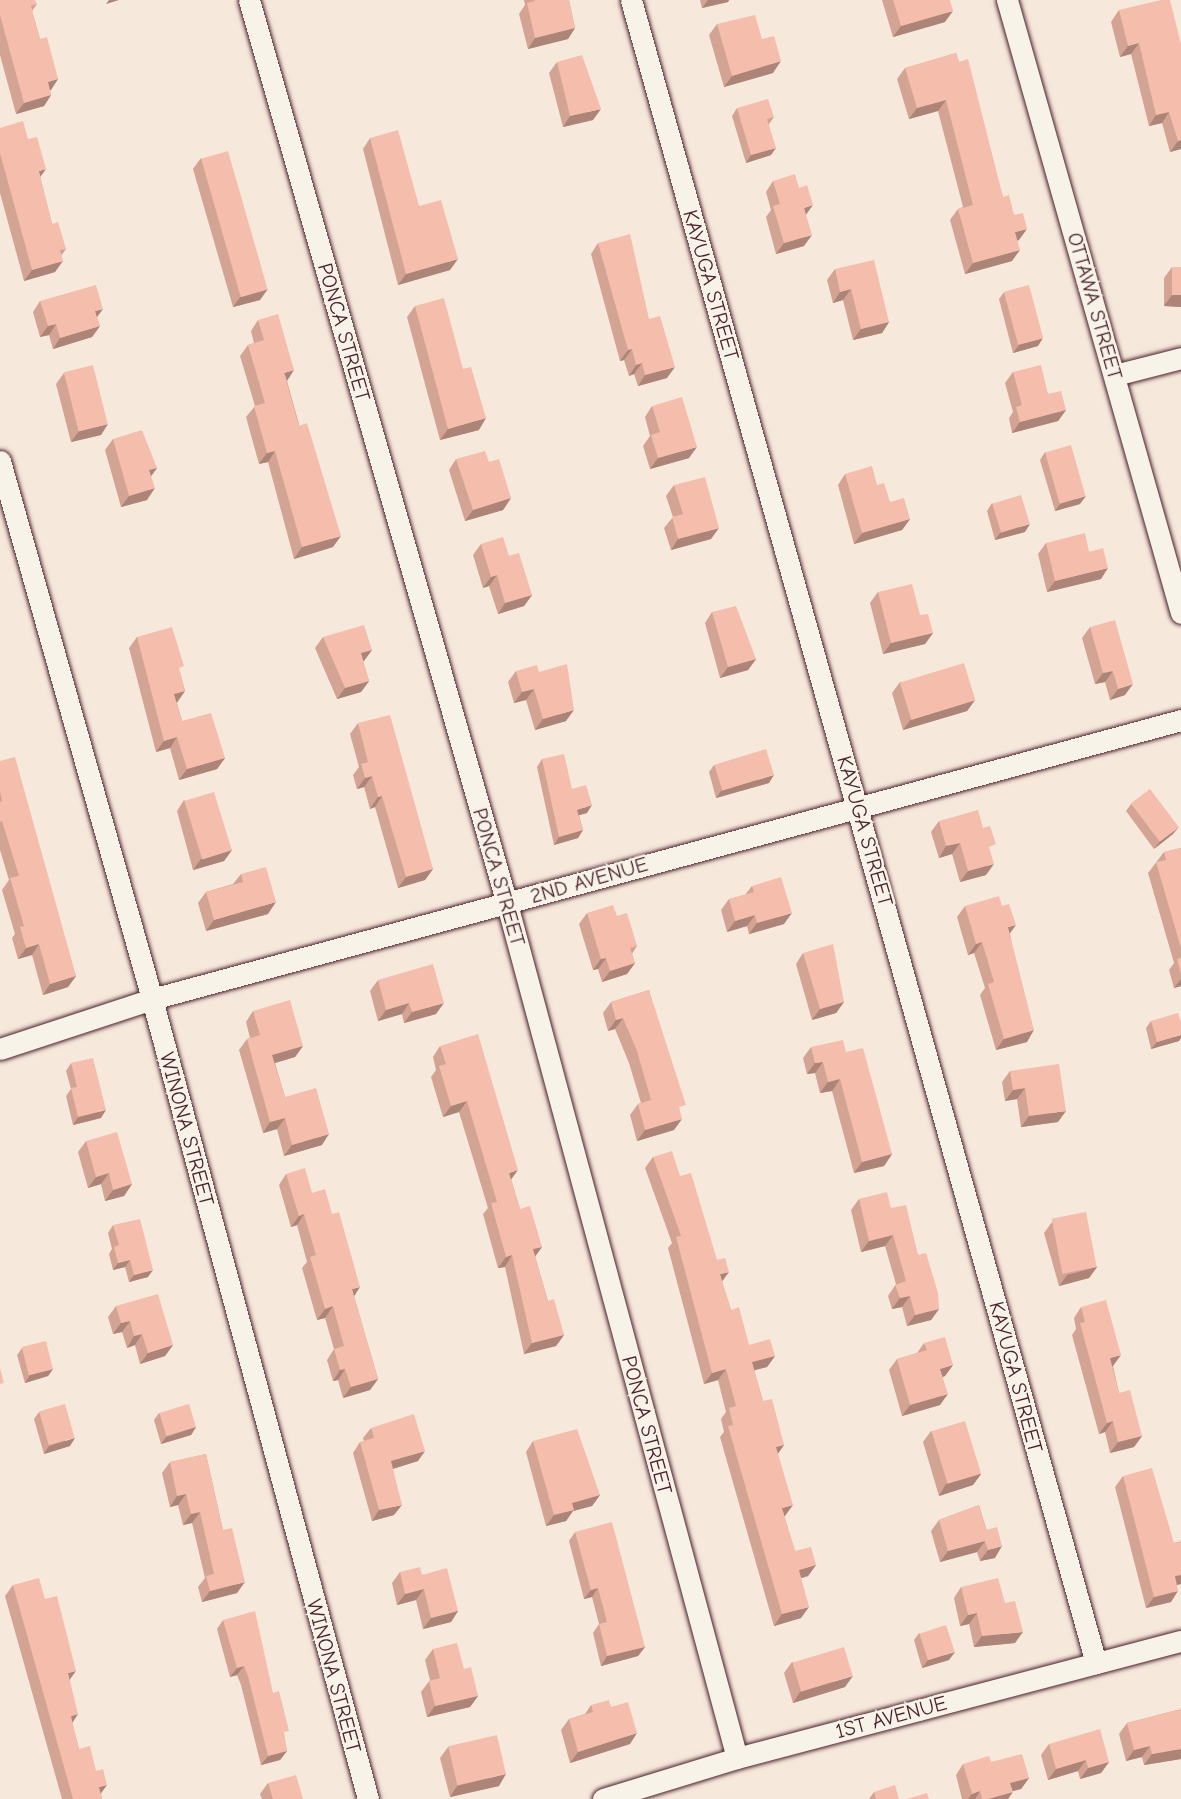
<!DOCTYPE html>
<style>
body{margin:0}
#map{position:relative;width:1181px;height:1799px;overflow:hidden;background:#f7e8dc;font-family:"Comic Neue",sans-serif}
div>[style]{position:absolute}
.roads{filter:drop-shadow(0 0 2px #4a1f2b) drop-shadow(0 0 2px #4a1f2b)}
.minor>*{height:21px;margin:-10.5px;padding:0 10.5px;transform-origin:10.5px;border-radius:10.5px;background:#f7f3e8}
.wall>*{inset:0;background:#d3a393}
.shaded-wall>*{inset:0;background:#ac8478}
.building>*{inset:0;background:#f5bdab;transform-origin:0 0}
span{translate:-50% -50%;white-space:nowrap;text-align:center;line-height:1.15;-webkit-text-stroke:5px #f7f3e8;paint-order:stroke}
.street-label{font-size:21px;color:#4a1f2b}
</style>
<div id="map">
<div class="roads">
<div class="minor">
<div style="left:249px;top:0;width:940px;rotate:74.07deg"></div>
<div style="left:507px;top:904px;width:884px;rotate:74.93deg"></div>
<div style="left:631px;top:0;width:1727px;rotate:74.38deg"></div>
<div style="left:1007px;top:0;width:637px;rotate:74.15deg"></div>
<div style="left:1115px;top:375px;width:68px;rotate:-14.4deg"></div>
<div style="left:0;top:461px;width:559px;rotate:74.22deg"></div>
<div style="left:152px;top:999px;width:829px;rotate:74.89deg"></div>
<div style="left:0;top:1049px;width:160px;rotate:-18.2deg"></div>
<div style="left:152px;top:999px;width:1066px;rotate:-15.17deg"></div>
<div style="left:603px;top:1799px;width:140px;rotate:-17deg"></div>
<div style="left:737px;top:1758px;width:459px;rotate:-14.8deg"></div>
</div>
</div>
<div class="wall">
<div style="clip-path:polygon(0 0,37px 4px,32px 11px,40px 39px,58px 79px,50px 90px,51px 95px,44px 106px,16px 114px,0 55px)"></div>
<div style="clip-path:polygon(524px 0,569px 0,575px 28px,568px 39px,528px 49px,519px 14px,525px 5px)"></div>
<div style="clip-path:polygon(700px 0,729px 0,728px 2px,702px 8px)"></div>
<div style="clip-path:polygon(882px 0,950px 0,945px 22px,893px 37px)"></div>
<div style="clip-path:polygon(1119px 10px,1181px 44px,1181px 149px,1170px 152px,1162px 123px,1149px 126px,1131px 54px,1120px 57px,1111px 22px)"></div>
<div style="clip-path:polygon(717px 24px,762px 39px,773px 73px,724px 87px,709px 35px)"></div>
<div style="clip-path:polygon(956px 53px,1003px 197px,1019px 240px,1017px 241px,1012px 261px,965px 274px,950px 220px,958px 209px,963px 207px,938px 111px,909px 119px,897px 79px,905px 68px)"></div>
<div style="clip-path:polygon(557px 62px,593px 120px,563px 127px,549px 73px)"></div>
<div style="clip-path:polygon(737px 108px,774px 117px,769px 124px,771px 155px,746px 163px,732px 116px)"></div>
<div style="clip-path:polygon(0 128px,28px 139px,40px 177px,52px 224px,66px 249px,61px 256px,55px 272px,24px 281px,0 193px)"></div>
<div style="clip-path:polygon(370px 138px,419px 206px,450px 270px,398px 285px,363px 149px)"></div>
<div style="clip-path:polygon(201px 158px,260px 300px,233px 307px,193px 169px)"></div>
<div style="clip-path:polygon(773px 181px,806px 215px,804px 246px,776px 254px,766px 217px,771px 210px,766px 192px)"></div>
<div style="clip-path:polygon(598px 243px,649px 319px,667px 378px,638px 386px,634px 374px,629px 376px,624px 360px,620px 361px,591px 254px)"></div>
<div style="clip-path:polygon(1172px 267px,1181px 307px,1164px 306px,1164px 278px)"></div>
<div style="clip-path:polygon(835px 269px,889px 322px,882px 333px,853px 340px,843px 300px,833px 303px,827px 280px)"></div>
<div style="clip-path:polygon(1004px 292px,1038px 346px,1013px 353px,999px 299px)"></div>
<div style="clip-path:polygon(40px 301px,97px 318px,100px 326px,92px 337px,53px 349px,49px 335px,40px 337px,33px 312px)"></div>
<div style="clip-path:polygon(415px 306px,463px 369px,479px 430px,440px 440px,407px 317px)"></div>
<div style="clip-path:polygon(258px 320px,287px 381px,333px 547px,294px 559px,268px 462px,259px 464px,246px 417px,255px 406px,240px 356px,248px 345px,254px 343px,251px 331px)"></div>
<div style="clip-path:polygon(1013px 372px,1048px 394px,1066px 410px,1058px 421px,1012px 433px,1009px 418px,1013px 412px,1005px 383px)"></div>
<div style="clip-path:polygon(64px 373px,101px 435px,71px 442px,56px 384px)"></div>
<div style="clip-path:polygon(652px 406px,689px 458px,650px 469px,643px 446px,650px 436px,645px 417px)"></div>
<div style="clip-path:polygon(113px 439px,157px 468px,151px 476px,147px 500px,121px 507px,105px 450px)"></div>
<div style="clip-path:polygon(1045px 452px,1080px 504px,1055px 511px,1040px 460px)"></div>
<div style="clip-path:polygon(456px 459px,489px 462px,511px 498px,503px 510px,465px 521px,449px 470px)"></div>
<div style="clip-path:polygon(845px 474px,877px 485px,890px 502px,910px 519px,902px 530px,854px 544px,838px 485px)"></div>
<div style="clip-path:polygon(674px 485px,711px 539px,671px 550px,664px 528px,673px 517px,666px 496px)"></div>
<div style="clip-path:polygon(992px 503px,1025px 532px,995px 540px,987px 511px)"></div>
<div style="clip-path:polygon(1046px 543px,1089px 552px,1101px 579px,1047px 592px,1038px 554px)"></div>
<div style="clip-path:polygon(481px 544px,509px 556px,532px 595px,524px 606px,498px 614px,489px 586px,483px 588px,473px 555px)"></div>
<div style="clip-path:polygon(878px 592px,920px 615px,933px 633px,925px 644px,883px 654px,870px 603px)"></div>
<div style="clip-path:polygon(712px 612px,756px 659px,748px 670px,720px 678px,705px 623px)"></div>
<div style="clip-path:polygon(1090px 627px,1125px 695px,1110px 700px,1105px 682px,1095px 684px,1082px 638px)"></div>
<div style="clip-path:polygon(137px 637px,180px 672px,185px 691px,177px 703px,182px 721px,225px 758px,217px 769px,179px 780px,170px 748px,156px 752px,129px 648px)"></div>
<div style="clip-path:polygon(323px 637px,372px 650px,363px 661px,369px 681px,361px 692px,337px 699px,315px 648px)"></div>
<div style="clip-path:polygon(516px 671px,566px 721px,535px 730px,526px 700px,514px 703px,508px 682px)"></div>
<div style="clip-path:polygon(900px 682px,975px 700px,967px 711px,903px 730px,892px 693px)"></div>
<div style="clip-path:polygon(358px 723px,433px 869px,425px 880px,398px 888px,375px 807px,370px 809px,364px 787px,357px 789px,353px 775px,359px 767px,350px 734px)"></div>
<div style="clip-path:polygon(542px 759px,572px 789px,587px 813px,579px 815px,583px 830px,578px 838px,554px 845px,537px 767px)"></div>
<div style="clip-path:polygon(0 761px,76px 976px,68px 987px,43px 995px,32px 955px,18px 959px,12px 938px,15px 934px,2px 890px,9px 880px,0 850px)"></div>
<div style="clip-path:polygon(714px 765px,769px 783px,716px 798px,709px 772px)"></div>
<div style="clip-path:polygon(184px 800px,232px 850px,224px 861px,193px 870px,177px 811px)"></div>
<div style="clip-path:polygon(1131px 804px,1173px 834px,1154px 849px,1126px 811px)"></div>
<div style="clip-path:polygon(939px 821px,990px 852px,986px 875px,960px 882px,952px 854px,939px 858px,931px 832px)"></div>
<div style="clip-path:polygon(1181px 848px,1181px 986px,1174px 988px,1169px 970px,1174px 963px,1148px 873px,1164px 852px)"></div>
<div style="clip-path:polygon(241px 874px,268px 914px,206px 931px,198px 903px,206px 892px,233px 884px)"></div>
<div style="clip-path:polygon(752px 886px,784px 924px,749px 934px,747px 926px,727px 932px,721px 910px,729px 899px,745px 895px)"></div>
<div style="clip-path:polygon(965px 906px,1010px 933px,1027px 1042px,996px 1050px,980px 995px,985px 988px,974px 953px,968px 955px,957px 917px)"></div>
<div style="clip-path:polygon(587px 913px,617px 916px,637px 946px,632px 954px,635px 963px,627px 974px,602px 982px,598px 969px,593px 970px,579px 924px)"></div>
<div style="clip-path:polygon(803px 953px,844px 1002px,836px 1013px,812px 1020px,796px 964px)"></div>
<div style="clip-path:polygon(378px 980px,436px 1014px,404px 1023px,402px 1014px,378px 1021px,370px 991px)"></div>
<div style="clip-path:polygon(649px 990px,680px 1113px,674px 1130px,637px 1141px,630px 1115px,638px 1104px,641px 1103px,629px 1063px,615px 1029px,608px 1031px,603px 1013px,611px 1002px)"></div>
<div style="clip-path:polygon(253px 1011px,303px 1046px,295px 1057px,275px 1063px,285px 1097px,322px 1145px,284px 1156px,277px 1129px,263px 1133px,239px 1050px,247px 1039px,250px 1038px,246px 1022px)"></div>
<div style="clip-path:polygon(1151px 1021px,1179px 1041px,1151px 1049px,1146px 1028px)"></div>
<div style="clip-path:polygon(440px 1046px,511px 1179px,520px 1209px,542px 1247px,535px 1256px,548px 1301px,564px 1335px,556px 1346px,524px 1354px,505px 1267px,498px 1268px,483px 1214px,488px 1208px,459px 1112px,443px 1117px,431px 1077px,436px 1070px,433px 1057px)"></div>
<div style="clip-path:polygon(811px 1047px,846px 1052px,892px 1154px,884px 1166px,854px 1173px,832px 1091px,820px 1093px,815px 1073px,807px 1074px,803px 1058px)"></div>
<div style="clip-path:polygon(71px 1063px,101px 1118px,73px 1125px,66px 1096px,71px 1089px,66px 1071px)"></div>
<div style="clip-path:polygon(1010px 1071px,1058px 1122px,1021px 1127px,1017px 1099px,1005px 1101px,1002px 1082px)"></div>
<div style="clip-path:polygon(86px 1141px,132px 1184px,124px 1196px,105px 1201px,101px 1184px,88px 1188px,78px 1152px)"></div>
<div style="clip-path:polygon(653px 1157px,680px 1176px,722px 1282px,731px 1310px,749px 1345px,775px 1356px,767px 1367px,754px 1370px,763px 1401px,784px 1445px,778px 1454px,784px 1516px,795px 1551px,816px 1565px,808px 1576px,801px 1578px,801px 1618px,774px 1626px,720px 1437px,724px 1432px,721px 1419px,726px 1412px,718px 1380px,704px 1384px,668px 1248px,672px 1243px,645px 1168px)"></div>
<div style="clip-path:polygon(286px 1174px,312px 1193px,354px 1296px,378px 1379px,370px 1390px,343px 1398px,338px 1380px,333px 1381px,327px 1360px,334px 1349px,325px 1318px,317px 1320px,302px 1268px,307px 1262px,297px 1225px,291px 1227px,279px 1185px)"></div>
<div style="clip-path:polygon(859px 1199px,891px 1208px,918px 1255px,939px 1309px,931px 1320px,907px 1326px,902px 1307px,892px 1309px,888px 1296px,896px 1284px,885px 1246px,861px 1252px,851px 1210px)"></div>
<div style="clip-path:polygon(1052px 1222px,1097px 1267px,1089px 1278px,1059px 1286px,1044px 1233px)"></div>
<div style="clip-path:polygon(113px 1225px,148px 1277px,129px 1282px,125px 1267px,113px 1270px,109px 1254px,112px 1249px,108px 1233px)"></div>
<div style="clip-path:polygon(116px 1306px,173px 1345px,165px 1356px,140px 1364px,135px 1345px,127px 1348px,122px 1332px,113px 1334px,108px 1317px)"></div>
<div style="clip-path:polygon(1081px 1307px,1113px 1366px,1119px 1393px,1142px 1436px,1134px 1447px,1110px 1453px,1105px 1432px,1099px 1434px,1072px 1335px,1076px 1329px,1074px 1318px)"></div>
<div style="clip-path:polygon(924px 1343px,953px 1365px,945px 1376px,943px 1377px,940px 1405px,902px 1416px,889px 1370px,897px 1359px,917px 1353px)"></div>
<div style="clip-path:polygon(22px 1348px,53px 1369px,48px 1376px,25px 1383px,17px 1355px)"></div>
<div style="clip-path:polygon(39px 1412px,70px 1446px,44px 1454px,34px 1419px)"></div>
<div style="clip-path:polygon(159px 1413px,196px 1427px,191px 1435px,161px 1444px,154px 1420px)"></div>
<div style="clip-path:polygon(371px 1428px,418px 1461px,392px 1469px,394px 1515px,372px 1521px,353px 1453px,360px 1442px,364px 1441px,363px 1438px)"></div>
<div style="clip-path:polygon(931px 1431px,981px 1474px,973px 1485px,939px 1496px,923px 1442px)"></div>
<div style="clip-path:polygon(533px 1441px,600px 1495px,592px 1506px,573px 1511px,566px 1521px,546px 1526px,526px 1452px)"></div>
<div style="clip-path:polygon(206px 1454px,237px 1593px,202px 1602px,198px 1587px,205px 1578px,192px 1523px,183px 1525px,178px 1505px,170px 1507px,162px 1473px,170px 1462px)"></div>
<div style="clip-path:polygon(1123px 1476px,1174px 1543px,1181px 1541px,1181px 1584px,1177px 1585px,1171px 1602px,1146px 1608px,1115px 1487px)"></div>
<div style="clip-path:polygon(979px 1505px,995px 1558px,980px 1561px,977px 1552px,940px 1562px,931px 1531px,939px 1520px)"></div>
<div style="clip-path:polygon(575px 1532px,645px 1647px,638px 1656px,601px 1666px,593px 1633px,599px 1624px,592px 1597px,584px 1599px,569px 1541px)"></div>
<div style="clip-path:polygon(400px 1572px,422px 1575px,458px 1611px,451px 1622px,423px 1629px,416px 1600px,397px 1605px,392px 1583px)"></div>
<div style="clip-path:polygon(13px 1585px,70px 1680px,72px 1723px,79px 1749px,101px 1794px,102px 1799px,62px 1799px,5px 1596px)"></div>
<div style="clip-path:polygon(961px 1587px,1015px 1643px,974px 1647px,969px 1624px,960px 1626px,954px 1598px)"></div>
<div style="clip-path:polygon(223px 1620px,273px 1693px,287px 1751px,280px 1760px,261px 1765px,241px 1685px,237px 1675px,230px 1677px,217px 1629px)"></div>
<div style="clip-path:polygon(919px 1633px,949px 1660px,922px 1668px,914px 1640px)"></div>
<div style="clip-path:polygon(433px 1649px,464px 1669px,478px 1696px,470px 1707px,427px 1717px,421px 1692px,430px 1680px,425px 1660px)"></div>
<div style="clip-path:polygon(792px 1662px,845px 1687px,793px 1703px,784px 1673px)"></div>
<div style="clip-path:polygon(591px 1705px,611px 1707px,630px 1744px,570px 1763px,561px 1730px,569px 1719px,585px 1714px)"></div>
<div style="clip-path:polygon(1181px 1709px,1181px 1759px,1144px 1765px,1142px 1757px,1126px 1761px,1119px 1734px,1127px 1723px)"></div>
<div style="clip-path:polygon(1049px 1744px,1109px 1762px,1101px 1773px,1080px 1779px,1078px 1771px,1048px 1780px,1041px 1755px)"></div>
<div style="clip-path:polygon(448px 1747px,499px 1786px,450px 1797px,440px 1758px)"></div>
<div style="clip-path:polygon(991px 1762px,1029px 1778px,1021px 1789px,1012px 1791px,1008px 1799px,962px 1799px,956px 1775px,963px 1764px)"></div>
<div style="clip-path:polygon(268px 1783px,303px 1799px,262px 1799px,260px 1794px)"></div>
<div style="clip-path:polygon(874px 1792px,899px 1799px,869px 1799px)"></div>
</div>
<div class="shaded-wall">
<div style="clip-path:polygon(109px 0,119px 0,106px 4px)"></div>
<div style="clip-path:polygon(708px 0,729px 0,728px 2px,702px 8px)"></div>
<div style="clip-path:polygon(953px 11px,945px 22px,893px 37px,901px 26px)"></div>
<div style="clip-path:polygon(575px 28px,568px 39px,528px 49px,535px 38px)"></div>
<div style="clip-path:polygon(1139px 43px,1131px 54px,1120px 57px,1128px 46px)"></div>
<div style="clip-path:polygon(781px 61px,773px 73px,724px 87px,732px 76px)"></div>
<div style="clip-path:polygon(58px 79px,51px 90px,40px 93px,48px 82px)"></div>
<div style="clip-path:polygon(51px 95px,44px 106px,16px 114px,24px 103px)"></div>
<div style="clip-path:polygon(946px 100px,938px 111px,909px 119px,917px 108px)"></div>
<div style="clip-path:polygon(601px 109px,593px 120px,563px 127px,570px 116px)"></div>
<div style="clip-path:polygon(1169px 112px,1162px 123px,1149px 126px,1156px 115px)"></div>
<div style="clip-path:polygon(1181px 140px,1181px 149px,1170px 152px,1178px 141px)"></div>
<div style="clip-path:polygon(776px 148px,771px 155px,746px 163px,751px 155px)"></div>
<div style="clip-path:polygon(46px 169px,38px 180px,39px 171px)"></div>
<div style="clip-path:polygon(813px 205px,805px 216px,804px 208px)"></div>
<div style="clip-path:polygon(1027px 229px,1019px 240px,1007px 243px,1015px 232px)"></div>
<div style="clip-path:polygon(812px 235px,804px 246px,776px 254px,784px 243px)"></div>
<div style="clip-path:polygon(1020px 250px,1012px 261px,965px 274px,973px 263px)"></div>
<div style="clip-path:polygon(458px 259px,450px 270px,398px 285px,406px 274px)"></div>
<div style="clip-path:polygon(63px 261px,55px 272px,24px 281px,32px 270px)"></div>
<div style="clip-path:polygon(268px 289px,260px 300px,233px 307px,241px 296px)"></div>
<div style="clip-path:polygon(851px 289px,843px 300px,833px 303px,840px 292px)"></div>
<div style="clip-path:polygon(1172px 295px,1181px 295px,1181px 307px,1164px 306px)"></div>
<div style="clip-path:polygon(103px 309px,95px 320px,95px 311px)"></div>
<div style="clip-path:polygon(889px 322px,882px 333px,853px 340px,861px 329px)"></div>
<div style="clip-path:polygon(56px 324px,49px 335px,40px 337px,48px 326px)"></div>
<div style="clip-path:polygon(100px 326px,92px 337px,53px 349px,60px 338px)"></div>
<div style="clip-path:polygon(1043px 338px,1038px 346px,1013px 353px,1019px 345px)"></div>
<div style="clip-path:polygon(632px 349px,624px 360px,620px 361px,628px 350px)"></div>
<div style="clip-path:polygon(642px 363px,634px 374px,629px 376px,636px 365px)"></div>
<div style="clip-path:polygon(675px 367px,667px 378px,638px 386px,645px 375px)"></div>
<div style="clip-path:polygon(294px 370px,287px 381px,284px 373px)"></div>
<div style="clip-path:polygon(1066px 410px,1058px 421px,1012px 433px,1020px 422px)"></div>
<div style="clip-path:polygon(486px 418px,479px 430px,440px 440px,448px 429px)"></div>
<div style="clip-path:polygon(108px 424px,101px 435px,71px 442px,79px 431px)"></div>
<div style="clip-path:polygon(697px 447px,689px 458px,650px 469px,658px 458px)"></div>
<div style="clip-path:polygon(275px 451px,268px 462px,259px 464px,267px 453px)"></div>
<div style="clip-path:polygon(157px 468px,149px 479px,149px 470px)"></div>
<div style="clip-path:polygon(155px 488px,147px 500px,121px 507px,129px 496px)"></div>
<div style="clip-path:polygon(1086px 496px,1080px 504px,1055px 511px,1060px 504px)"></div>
<div style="clip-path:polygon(511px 498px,503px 510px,465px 521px,473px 510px)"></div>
<div style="clip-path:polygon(910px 519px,902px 530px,854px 544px,862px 533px)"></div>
<div style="clip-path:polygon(1030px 524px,1025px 532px,995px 540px,1000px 533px)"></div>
<div style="clip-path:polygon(719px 528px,711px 539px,671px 550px,678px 539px)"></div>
<div style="clip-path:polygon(341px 536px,333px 547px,294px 559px,302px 547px)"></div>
<div style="clip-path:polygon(1108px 568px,1101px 579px,1047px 592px,1055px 581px)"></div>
<div style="clip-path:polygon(497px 575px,489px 586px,483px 588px,491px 577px)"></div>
<div style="clip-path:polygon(532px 595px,524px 606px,498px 614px,505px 603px)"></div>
<div style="clip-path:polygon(933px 633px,925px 644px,883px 654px,891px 643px)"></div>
<div style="clip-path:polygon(372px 650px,364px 661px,353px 664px,361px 653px)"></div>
<div style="clip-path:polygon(756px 659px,748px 670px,720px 678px,728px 667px)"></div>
<div style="clip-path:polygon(1113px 671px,1105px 682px,1095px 684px,1103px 673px)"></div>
<div style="clip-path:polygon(369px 681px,361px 692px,337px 699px,345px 688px)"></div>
<div style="clip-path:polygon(1133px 684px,1125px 695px,1110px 700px,1118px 689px)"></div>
<div style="clip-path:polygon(534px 689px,526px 700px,514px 703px,522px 692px)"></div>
<div style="clip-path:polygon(185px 691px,177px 702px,167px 705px,174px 694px)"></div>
<div style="clip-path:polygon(975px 700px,967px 711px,903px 730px,911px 719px)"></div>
<div style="clip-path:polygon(574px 710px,566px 721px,535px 730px,543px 719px)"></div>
<div style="clip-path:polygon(177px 737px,170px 748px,156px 752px,164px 741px)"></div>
<div style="clip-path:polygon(225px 758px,217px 769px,179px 780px,187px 769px)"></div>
<div style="clip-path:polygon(774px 775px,769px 783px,716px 798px,721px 791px)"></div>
<div style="clip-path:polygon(372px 776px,364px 787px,357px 789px,365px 778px)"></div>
<div style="clip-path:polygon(382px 796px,375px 807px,370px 809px,378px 797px)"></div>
<div style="clip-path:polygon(592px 805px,587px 813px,572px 817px,577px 810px)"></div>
<div style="clip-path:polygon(1179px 827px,1173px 834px,1154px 849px,1160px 841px)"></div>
<div style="clip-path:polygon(583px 830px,578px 838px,554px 845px,559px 837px)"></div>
<div style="clip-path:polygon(960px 843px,952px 854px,939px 858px,946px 846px)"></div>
<div style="clip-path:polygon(232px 850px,224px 861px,193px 870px,201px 859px)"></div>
<div style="clip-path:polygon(994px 864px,986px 875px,960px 882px,968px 871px)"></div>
<div style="clip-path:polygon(433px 869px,425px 880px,398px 888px,406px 877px)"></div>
<div style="clip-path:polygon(276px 902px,268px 914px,206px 931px,214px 920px)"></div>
<div style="clip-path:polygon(792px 913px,784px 924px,749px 934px,757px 923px)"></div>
<div style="clip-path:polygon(755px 915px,747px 926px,727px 932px,735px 921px)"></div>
<div style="clip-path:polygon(1016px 925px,1008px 936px,1008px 927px)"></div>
<div style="clip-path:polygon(982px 942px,974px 953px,968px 955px,976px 944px)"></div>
<div style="clip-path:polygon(39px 944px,32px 955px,18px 959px,26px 948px)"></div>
<div style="clip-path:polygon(606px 958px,598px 969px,593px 970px,601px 959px)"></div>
<div style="clip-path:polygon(635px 963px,627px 974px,602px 982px,610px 971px)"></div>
<div style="clip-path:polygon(76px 976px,68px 987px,43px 995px,50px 984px)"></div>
<div style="clip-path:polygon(1181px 979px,1181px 986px,1174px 988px)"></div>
<div style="clip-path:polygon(844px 1002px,836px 1013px,812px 1020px,820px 1009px)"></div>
<div style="clip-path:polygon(409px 1003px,402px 1014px,378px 1021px,386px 1010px)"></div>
<div style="clip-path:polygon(444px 1003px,436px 1014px,404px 1023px,412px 1012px)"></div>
<div style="clip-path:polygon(623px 1018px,615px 1029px,608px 1031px,616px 1020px)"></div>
<div style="clip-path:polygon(1034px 1030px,1027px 1042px,996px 1050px,1004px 1039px)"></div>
<div style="clip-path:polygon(1181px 1035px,1181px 1038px,1179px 1041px,1151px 1049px,1157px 1042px)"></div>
<div style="clip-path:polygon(303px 1046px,295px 1057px,265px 1066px,272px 1055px)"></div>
<div style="clip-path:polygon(823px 1062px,815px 1073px,807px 1074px,815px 1063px)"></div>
<div style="clip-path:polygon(840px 1079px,832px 1091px,820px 1093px,828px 1082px)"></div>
<div style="clip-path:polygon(1025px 1088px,1017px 1099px,1005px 1101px,1013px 1090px)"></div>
<div style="clip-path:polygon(467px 1101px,459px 1112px,443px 1117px,451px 1106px)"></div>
<div style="clip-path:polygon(106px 1110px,101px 1118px,73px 1125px,78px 1117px)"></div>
<div style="clip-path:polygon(1066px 1111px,1058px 1122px,1021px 1127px,1029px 1116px)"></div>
<div style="clip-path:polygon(285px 1118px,277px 1129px,263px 1133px,270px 1122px)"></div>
<div style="clip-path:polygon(682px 1119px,674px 1130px,637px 1141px,645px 1130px)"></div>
<div style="clip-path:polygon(329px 1134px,322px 1145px,284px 1156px,292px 1145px)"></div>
<div style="clip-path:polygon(892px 1154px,884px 1166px,854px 1173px,862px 1162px)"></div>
<div style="clip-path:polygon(518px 1170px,510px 1181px,509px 1173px)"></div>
<div style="clip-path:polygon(109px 1173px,101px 1184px,88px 1188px,96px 1177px)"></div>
<div style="clip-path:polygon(132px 1184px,124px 1196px,105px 1201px,113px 1190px)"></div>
<div style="clip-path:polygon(304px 1214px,297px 1225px,291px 1227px,299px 1216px)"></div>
<div style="clip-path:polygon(893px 1235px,885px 1246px,861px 1252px,869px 1241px)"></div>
<div style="clip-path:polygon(542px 1247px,534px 1258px,533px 1249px)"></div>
<div style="clip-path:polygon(512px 1255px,505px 1267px,498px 1268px,506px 1257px)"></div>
<div style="clip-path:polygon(130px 1260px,125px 1267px,113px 1270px,118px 1263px)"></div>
<div style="clip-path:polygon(1097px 1267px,1089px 1278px,1059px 1286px,1067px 1275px)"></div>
<div style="clip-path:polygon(153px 1270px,148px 1277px,129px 1282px,134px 1275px)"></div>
<div style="clip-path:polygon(729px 1272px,721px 1283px,720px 1274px)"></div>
<div style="clip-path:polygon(360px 1287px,353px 1298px,352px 1289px)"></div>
<div style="clip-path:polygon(910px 1296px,902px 1307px,892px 1309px,900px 1298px)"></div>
<div style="clip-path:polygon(333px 1306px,325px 1318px,317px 1320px,325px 1309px)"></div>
<div style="clip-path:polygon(939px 1309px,931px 1320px,907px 1326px,915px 1315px)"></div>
<div style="clip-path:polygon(130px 1321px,122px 1332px,113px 1334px,121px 1323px)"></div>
<div style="clip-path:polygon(142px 1334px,135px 1345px,127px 1348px,134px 1336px)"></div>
<div style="clip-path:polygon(564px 1335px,556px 1346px,524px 1354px,532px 1343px)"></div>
<div style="clip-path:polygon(173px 1345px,165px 1356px,140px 1364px,148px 1353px)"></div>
<div style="clip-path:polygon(1121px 1355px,1113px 1366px,1102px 1369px,1110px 1358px)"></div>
<div style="clip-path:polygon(775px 1356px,767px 1367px,744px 1373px,752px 1362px)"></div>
<div style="clip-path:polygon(953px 1365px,945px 1376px,933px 1380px,940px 1369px)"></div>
<div style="clip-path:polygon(53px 1369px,48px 1376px,25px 1383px,30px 1375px)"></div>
<div style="clip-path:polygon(345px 1369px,338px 1380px,333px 1381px,340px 1370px)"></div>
<div style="clip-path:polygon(726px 1369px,718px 1380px,704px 1384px,712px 1373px)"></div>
<div style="clip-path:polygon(378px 1379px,370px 1390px,343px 1398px,351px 1387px)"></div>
<div style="clip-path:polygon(948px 1394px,940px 1405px,902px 1416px,910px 1405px)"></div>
<div style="clip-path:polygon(1113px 1421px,1105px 1432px,1099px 1434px,1107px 1423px)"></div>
<div style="clip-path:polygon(196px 1427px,191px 1435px,161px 1444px,166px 1437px)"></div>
<div style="clip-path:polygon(1142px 1436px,1134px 1447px,1110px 1453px,1118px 1442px)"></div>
<div style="clip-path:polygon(75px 1438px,70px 1446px,44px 1454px,49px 1446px)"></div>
<div style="clip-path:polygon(784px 1445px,776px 1456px,776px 1447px)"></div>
<div style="clip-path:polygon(425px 1451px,418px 1461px,383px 1472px,391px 1461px)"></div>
<div style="clip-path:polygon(981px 1474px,973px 1485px,939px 1496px,946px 1484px)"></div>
<div style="clip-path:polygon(186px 1494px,178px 1505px,170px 1507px,177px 1496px)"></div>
<div style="clip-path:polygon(600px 1495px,592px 1506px,573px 1511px,566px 1521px,546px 1526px,554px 1515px,572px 1503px)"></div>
<div style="clip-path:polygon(402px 1505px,394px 1515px,372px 1521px,379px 1510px)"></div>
<div style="clip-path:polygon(793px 1505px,785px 1516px,774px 1519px,782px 1508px)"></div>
<div style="clip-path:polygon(200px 1512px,192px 1523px,183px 1525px,191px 1514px)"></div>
<div style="clip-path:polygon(985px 1541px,977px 1552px,940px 1562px,948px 1551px)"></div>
<div style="clip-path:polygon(1002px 1546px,995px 1558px,980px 1561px,988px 1550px)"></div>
<div style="clip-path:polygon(816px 1565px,808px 1576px,791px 1581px,799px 1570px)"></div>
<div style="clip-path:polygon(1181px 1575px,1181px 1584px,1167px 1587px,1175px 1576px)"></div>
<div style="clip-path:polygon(245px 1582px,237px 1593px,202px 1602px,210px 1591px)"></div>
<div style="clip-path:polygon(598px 1588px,592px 1597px,584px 1599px,591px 1590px)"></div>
<div style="clip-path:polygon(424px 1589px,416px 1600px,397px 1605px,405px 1594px)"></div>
<div style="clip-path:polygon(1178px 1591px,1171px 1602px,1146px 1608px,1154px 1597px)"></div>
<div style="clip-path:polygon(809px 1607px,801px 1618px,774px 1626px,782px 1614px)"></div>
<div style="clip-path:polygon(458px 1611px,451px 1622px,423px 1629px,431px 1618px)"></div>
<div style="clip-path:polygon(977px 1613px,969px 1624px,960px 1626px,968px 1615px)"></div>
<div style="clip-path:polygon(1023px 1632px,1015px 1643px,974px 1647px,982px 1636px)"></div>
<div style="clip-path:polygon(645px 1647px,638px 1656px,601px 1666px,607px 1656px)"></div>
<div style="clip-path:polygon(955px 1652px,949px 1660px,922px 1668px,928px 1660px)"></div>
<div style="clip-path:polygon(244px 1666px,237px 1675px,230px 1677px,237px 1668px)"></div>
<div style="clip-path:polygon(76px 1671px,68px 1682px,68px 1673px)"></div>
<div style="clip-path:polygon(853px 1676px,845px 1687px,793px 1703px,800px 1692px)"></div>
<div style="clip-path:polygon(478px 1696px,470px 1707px,427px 1717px,435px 1706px)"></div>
<div style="clip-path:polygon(78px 1714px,71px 1725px,71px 1716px)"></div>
<div style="clip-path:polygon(637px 1733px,630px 1744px,570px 1763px,578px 1752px)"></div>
<div style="clip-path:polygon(1150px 1746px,1142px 1757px,1126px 1761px,1134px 1750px)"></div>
<div style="clip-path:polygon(1181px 1749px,1181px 1759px,1144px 1765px,1152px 1754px)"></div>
<div style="clip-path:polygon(287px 1751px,280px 1760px,261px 1765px,268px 1756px)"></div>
<div style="clip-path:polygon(1086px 1760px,1078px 1771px,1048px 1780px,1056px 1769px)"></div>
<div style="clip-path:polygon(1109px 1762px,1101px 1773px,1080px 1779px,1088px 1768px)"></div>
<div style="clip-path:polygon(506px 1774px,499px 1786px,450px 1797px,457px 1786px)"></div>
<div style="clip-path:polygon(1029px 1778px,1021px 1789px,1002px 1794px,1010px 1783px)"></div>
<div style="clip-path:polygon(107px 1785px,99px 1796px,99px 1787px)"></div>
<div style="clip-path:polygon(980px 1791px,975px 1799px,968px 1799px,972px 1794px)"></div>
<div style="clip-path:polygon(1013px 1792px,1008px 1799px,988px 1799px)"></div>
</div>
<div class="building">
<div style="clip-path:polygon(0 0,35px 0,37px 4px,31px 6px,40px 39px,47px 37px,58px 79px,48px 82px,51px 95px,24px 103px,0 15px)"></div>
<div style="clip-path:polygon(534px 0,569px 0,575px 28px,535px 38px,527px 3px,535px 1px)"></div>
<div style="clip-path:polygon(893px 0,950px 0,953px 11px,901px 26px)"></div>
<div style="clip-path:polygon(1161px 0,1170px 0,1181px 44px,1181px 140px,1178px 141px,1169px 112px,1156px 115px,1139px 43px,1128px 46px,1119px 10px)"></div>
<div style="clip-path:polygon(755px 15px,762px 39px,774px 36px,781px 61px,732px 76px,717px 24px)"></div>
<div style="clip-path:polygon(956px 53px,959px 62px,968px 59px,1003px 197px,1009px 195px,1014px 215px,1023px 213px,1027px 229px,1015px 232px,1020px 250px,973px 263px,958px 209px,973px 205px,946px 100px,917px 108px,905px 68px)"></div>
<div style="clip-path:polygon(582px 55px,601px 109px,570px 116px,557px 62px)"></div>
<div style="clip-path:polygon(768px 99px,774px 117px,767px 119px,776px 148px,751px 155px,737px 108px)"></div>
<div style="clip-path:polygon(23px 121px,28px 139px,37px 137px,46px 169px,39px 171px,52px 224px,58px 222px,66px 249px,60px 250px,63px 261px,32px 270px,0 153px,0 128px)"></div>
<div style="clip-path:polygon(398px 130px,419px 206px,441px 200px,458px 259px,406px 274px,370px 138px)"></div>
<div style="left:228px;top:151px;width:144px;height:28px;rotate:74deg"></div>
<div style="clip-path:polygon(795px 174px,799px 188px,807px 185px,813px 205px,804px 208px,812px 235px,784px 243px,773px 206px,780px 204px,773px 181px)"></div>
<div style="clip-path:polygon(630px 234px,649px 319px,660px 316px,675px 367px,645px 375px,642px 363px,636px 365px,632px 349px,628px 350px,598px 243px)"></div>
<div style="clip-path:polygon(874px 260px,889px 322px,861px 329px,851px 289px,840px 292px,835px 269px)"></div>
<div style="left:1172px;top:267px;width:9px;height:28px"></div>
<div style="clip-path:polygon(96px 285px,103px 309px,95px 311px,100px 326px,60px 338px,56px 324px,48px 326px,40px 301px)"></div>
<div style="left:1029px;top:285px;width:55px;height:26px;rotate:75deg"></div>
<div style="clip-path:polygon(444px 298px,463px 369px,471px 367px,486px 418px,448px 429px,415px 306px)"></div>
<div style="clip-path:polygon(278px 314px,294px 370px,284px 373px,299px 426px,307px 423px,341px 536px,302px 547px,275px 451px,267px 453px,254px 406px,265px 403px,248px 345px,264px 340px,258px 320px)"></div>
<div style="left:93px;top:365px;width:61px;height:30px;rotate:76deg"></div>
<div style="clip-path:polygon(1041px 365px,1048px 394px,1061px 391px,1066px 410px,1020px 422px,1016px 407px,1022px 405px,1013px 372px)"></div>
<div style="clip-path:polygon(682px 397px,697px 447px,658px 458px,651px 435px,660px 432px,652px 406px)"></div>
<div style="clip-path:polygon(142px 430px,157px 468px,149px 470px,155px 488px,129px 496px,113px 439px)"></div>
<div style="left:1071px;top:445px;width:53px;height:27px;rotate:74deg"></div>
<div style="clip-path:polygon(485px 451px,489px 462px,499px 459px,511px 498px,473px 510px,456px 459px)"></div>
<div style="clip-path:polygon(872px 466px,877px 485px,884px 483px,890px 502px,904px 498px,910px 519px,862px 533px,845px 474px)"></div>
<div style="clip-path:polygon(705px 477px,719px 528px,678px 539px,672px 517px,683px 514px,674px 485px)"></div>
<div style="left:1021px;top:495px;width:30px;height:30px;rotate:73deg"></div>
<div style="clip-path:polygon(1085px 533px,1089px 552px,1103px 548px,1108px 568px,1055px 581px,1046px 543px)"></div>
<div style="clip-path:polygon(503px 537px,509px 556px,519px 553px,532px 595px,505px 603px,497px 575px,491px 577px,481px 544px)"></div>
<div style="clip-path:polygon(912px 584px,920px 615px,928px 614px,933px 633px,891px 643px,878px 592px)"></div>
<div style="clip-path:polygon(736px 606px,756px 659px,728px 667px,712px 612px)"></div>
<div style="clip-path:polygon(1115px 620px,1133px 684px,1118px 689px,1113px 671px,1103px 673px,1090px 627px)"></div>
<div style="clip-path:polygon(364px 625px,372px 650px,361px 653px,369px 681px,345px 688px,323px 637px)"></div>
<div style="clip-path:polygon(172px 627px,184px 666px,179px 668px,185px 691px,174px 694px,182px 721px,211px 713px,225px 758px,187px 769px,177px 737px,164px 741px,137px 637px)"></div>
<div style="left:964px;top:663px;width:39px;height:67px;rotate:73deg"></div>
<div style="clip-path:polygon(567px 664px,574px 710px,543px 719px,534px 689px,522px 692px,516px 671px,537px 665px,539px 672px)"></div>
<div style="clip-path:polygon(390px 715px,433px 869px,406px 877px,382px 796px,378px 797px,372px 776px,365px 778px,361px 764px,368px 762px,358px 723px)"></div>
<div style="left:766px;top:749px;width:27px;height:54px;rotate:73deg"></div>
<div style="clip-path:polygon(564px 754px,572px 789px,586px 785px,592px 805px,577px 810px,583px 830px,559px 837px,542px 759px)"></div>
<div style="clip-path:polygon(15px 757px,76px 976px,50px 984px,39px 944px,26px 948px,20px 927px,24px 926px,10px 878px,19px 876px,2px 821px,0 822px,0 802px,2px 801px,0 791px,0 761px)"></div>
<div style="left:1150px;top:789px;width:48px;height:24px;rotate:53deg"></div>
<div style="left:214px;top:792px;width:61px;height:31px;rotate:73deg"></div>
<div style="clip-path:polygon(978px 810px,983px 828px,990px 826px,996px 844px,989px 847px,994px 864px,968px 871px,960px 843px,946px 846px,939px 821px)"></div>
<div style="clip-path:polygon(1181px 848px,1181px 948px,1156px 862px,1166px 860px,1164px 852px)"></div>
<div style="clip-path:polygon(266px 867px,276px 902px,214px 920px,206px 892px,243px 882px,241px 874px)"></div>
<div style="clip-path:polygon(781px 877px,792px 913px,757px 923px,755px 915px,735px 921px,729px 899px,754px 892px,752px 886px)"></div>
<div style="clip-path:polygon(999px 896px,1002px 906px,1009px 904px,1016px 925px,1008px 927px,1034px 1030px,1004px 1039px,988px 984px,994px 982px,982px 942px,976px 944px,965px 906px)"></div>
<div style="clip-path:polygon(613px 905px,617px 916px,627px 913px,637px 946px,630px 948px,635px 963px,610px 971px,606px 958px,601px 959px,587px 913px)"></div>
<div style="clip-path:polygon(833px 944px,844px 1002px,820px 1009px,803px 953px)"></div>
<div style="clip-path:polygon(1181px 958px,1181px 974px,1177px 959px)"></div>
<div style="clip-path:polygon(433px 964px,444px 1003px,412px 1012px,409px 1003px,386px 1010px,378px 980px)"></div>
<div style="clip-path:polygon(649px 990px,686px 1105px,679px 1107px,682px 1119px,645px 1130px,638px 1104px,651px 1100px,637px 1051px,623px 1018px,616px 1020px,611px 1002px)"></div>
<div style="clip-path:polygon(290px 1000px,303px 1046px,272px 1055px,285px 1097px,316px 1088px,329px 1134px,292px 1145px,285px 1118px,270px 1122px,247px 1039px,260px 1035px,253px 1011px)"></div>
<div style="clip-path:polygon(1178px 1013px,1181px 1022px,1181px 1035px,1157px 1042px,1151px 1021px)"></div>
<div style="clip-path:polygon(478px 1034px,518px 1170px,509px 1173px,520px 1209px,530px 1206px,542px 1247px,533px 1249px,548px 1301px,554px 1299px,564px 1335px,532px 1343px,512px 1255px,506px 1257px,491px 1203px,497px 1202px,467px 1101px,451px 1106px,439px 1066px,446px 1064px,440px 1046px)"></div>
<div style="clip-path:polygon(843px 1040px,846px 1052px,863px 1048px,892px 1154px,862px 1162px,840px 1079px,828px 1082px,823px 1062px,815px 1063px,811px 1047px)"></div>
<div style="clip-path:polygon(93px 1058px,106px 1110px,78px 1117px,71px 1088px,77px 1087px,71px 1063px)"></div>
<div style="clip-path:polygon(1059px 1064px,1066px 1111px,1029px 1116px,1025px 1088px,1013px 1090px,1010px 1071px)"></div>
<div style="clip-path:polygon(117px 1132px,132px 1184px,113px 1190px,109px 1173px,96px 1177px,86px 1141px)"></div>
<div style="clip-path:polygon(672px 1151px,680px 1176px,691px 1173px,717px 1260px,725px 1258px,729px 1272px,720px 1274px,731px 1310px,739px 1307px,749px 1345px,770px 1339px,775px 1356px,752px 1362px,763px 1401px,772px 1399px,784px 1445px,776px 1447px,793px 1505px,782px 1508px,795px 1551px,811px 1547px,816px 1565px,799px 1570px,809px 1607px,782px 1614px,728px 1426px,733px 1425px,729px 1408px,736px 1406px,726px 1369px,712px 1373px,676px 1237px,681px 1236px,653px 1157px)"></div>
<div style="clip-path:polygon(305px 1168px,312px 1193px,325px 1189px,332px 1214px,339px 1212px,360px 1287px,352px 1289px,378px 1379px,351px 1387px,345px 1369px,340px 1370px,334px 1349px,344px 1346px,333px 1306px,325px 1309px,310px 1257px,316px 1255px,304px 1214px,299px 1216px,286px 1174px)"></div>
<div style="clip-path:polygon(887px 1192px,891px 1208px,906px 1205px,918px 1255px,926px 1253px,938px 1293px,939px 1309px,915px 1315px,910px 1296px,900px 1298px,895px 1285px,906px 1281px,893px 1235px,869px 1241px,859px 1199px)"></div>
<div style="left:1086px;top:1212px;width:56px;height:35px;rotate:79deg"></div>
<div style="clip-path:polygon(140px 1219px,153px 1270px,134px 1275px,130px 1260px,118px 1263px,114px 1247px,119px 1245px,113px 1225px)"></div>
<div style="clip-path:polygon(158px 1294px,173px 1345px,148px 1353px,142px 1334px,134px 1336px,130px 1321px,121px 1323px,116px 1306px)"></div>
<div style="clip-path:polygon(1106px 1300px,1121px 1355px,1110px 1358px,1119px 1393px,1130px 1390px,1142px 1436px,1118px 1442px,1113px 1421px,1107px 1423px,1080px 1323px,1085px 1322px,1081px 1307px)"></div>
<div style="clip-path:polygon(945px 1337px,953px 1365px,940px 1369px,948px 1394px,910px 1405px,897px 1359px,927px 1350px,924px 1343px)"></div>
<div style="left:46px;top:1341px;width:29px;height:25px;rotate:76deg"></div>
<div style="clip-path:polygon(0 1368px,4px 1383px,0 1384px)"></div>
<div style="left:65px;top:1404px;width:35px;height:27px;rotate:74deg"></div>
<div style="left:189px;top:1404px;width:24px;height:31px;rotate:73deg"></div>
<div style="clip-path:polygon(414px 1414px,425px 1451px,391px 1461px,402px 1505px,379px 1510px,360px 1442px,374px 1438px,371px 1428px)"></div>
<div style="left:965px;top:1421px;width:55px;height:35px;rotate:73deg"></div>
<div style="clip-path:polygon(577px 1429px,600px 1495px,572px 1503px,574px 1510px,554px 1515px,533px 1441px)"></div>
<div style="clip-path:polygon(206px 1454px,223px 1530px,232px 1528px,245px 1582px,210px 1591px,206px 1576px,214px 1574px,200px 1512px,191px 1514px,186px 1494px,177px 1496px,170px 1462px)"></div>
<div style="clip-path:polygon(1152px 1468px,1174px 1543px,1181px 1541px,1181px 1575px,1175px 1576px,1178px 1591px,1154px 1597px,1123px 1476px)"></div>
<div style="clip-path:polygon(979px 1505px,986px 1530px,997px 1527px,1002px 1546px,988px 1550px,985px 1541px,948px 1551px,939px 1520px)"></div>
<div style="clip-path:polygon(612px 1522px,645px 1647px,607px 1656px,599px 1624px,607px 1622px,598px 1588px,591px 1590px,575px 1532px)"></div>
<div style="clip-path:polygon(420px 1567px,422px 1575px,447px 1568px,458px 1611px,431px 1618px,424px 1589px,405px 1594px,400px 1572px)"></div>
<div style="clip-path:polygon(39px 1578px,45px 1599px,57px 1596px,76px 1671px,68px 1673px,78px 1714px,71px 1716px,79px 1749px,90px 1746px,96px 1771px,103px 1769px,107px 1785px,99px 1787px,102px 1799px,73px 1799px,13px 1585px)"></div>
<div style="clip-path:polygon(998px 1578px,1005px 1603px,1015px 1601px,1023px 1632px,982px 1636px,977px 1613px,968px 1615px,961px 1587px)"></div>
<div style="clip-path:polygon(255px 1611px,273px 1693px,279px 1691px,289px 1731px,284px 1732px,287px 1751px,268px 1756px,248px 1676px,244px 1666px,237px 1668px,223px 1620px)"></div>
<div style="left:946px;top:1625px;width:28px;height:28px;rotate:72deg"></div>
<div style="clip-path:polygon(457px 1643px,464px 1669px,471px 1667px,478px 1696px,435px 1706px,429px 1681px,440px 1678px,433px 1649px)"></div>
<div style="left:844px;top:1647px;width:30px;height:54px;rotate:73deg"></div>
<div style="clip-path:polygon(609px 1700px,611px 1707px,628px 1702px,637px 1733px,578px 1752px,569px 1719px,593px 1712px,591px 1705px)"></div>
<div style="clip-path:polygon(1181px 1709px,1181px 1749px,1152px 1754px,1150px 1746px,1134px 1750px,1127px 1723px)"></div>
<div style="clip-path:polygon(1100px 1729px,1109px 1762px,1088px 1768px,1086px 1760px,1056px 1769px,1049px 1744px)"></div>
<div style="left:497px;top:1735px;width:40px;height:50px;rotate:77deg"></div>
<div style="clip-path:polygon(1022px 1754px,1029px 1778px,1010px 1783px,1013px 1792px,988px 1799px,982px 1799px,980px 1791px,972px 1794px,963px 1764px,989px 1756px,991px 1762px)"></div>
<div style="clip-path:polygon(296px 1775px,303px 1799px,273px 1799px,268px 1783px)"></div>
<div style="clip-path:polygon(895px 1785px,899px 1799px,876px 1799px,874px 1792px)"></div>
<div style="clip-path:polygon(927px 1793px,929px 1799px,907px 1799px)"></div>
</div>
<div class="street-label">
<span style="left:711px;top:285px;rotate:74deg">KAYUGA STREET</span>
<span style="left:1095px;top:306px;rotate:74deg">OTTAWA STREET</span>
<span style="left:344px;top:332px;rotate:74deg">PONCA STREET</span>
<span style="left:865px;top:831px;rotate:74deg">KAYUGA STREET</span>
<span style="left:499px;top:877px;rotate:74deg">PONCA STREET</span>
<span style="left:589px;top:880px;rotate:-16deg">2ND AVENUE</span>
<span style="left:187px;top:1129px;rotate:75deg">WINONA STREET</span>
<span style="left:1016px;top:1377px;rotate:75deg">KAYUGA STREET</span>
<span style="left:647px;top:1425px;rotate:75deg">PONCA STREET</span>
<span style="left:334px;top:1676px;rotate:75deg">WINONA STREET</span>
<span style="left:891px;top:1717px;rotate:-15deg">1ST AVENUE</span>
</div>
</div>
